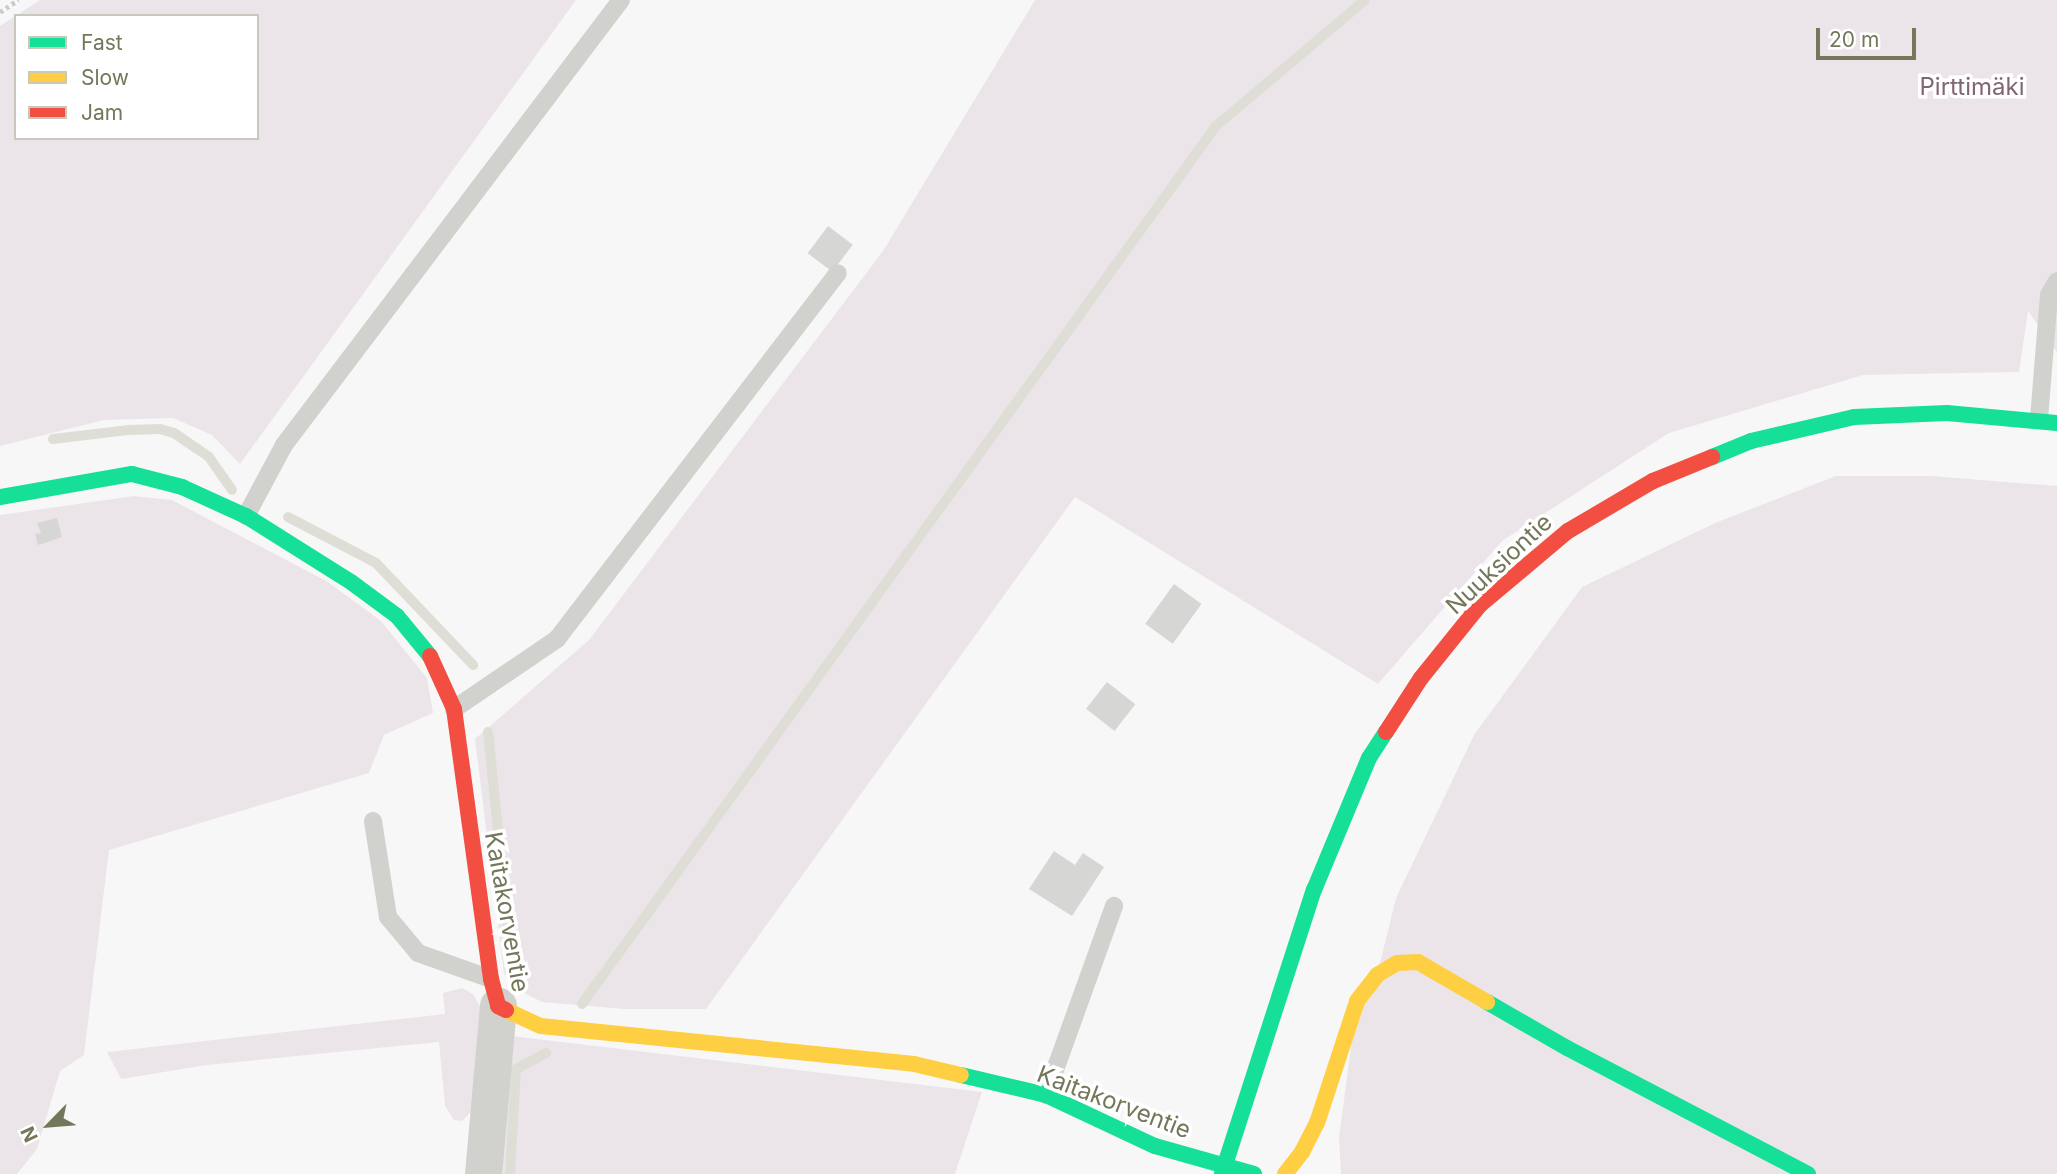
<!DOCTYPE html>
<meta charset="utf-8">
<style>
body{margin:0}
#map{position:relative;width:2057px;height:1174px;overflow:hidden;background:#f8f7f8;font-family:Inter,sans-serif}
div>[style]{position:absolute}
.green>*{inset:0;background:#ebe5ea}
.stream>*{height:10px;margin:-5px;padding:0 5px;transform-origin:5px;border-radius:5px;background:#dfded6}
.building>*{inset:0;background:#d6d6d4;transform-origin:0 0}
.path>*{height:4.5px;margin-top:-2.25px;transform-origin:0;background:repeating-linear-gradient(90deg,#cdcccb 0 3.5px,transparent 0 7px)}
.lane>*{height:18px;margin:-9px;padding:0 9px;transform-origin:9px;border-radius:9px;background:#d1d1ce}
.street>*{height:37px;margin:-18.5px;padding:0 18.5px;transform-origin:18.5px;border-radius:18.5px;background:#d1d1ce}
.fast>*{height:16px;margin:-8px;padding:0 8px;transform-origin:8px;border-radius:8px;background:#16e098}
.slow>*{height:16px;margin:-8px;padding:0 8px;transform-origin:8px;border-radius:8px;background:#ffcf43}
.jam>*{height:16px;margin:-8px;padding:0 8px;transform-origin:8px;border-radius:8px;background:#f24e42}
span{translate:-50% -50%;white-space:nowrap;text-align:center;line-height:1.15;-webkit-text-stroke:7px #fff;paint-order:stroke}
.park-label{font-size:24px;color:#806674}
.street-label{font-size:24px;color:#74775a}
.legend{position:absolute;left:14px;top:14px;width:245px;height:126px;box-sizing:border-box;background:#fff;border:2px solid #c7c9bd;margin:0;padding:9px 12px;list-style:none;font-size:21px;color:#74775a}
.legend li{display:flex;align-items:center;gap:14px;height:35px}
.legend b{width:35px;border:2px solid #c7c9bd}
.north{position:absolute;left:14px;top:1090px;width:70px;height:70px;-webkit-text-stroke:5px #fff;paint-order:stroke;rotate:245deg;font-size:19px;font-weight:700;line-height:28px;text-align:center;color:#74775a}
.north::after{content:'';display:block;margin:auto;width:24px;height:32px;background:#74775a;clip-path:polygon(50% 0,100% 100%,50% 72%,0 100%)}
.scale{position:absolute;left:1816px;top:28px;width:100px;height:32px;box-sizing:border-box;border:4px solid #74775a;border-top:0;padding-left:9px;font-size:21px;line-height:24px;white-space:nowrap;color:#74775a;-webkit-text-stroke:5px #fff;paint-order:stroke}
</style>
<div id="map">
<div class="green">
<div style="clip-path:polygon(evenodd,40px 0,576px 0,240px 464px,212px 435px,173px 418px,104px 420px,0 446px,0 26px,40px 0,16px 16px,257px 16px,257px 138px,16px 138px,16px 16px)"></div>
<div style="clip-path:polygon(1035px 0,2057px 0,2057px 352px,2028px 311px,2019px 372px,1863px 375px,1669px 433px,1502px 541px,1378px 684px,1075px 497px,706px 1009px,624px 1009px,542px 1002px,520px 991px,504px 974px,475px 739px,589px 640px,883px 251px)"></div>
<div style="clip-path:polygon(1836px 476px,1932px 476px,2057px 486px,2057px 1174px,1341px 1174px,1339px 1138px,1357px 1001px,1377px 975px,1396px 898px,1474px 735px,1582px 587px,1715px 523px)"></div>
<div style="clip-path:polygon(134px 496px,172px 500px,328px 582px,381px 621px,427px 678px,433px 713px,384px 735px,369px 773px,109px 850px,84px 1055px,60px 1071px,37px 1149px,17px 1174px,0 1174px,0 515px)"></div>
<div style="clip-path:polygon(462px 988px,473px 994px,482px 1010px,480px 1103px,462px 1121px,454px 1120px,445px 1106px,439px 1042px,207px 1065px,121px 1079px,107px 1052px,445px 1014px,443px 993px)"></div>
<div style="clip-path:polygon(511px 1036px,982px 1092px,955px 1174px,501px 1174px)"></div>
</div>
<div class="stream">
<div style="left:53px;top:439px;width:77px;rotate:-6.8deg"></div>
<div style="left:129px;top:430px;width:31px;rotate:-2deg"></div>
<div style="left:160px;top:429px;width:15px;rotate:16deg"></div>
<div style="left:174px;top:433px;width:42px;rotate:34.4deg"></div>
<div style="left:209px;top:457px;width:40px;rotate:55.1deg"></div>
<div style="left:288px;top:517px;width:99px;rotate:27.6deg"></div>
<div style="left:376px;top:563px;width:141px;rotate:46.4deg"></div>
<div style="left:488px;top:732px;width:246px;rotate:84.2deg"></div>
<div style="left:582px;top:1004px;width:1083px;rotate:-54.17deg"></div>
<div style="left:1216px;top:126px;width:195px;rotate:-40.2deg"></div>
<div style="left:510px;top:1174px;width:105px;rotate:-86.7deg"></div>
<div style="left:516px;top:1069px;width:34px;rotate:-28deg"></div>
</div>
<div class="building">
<div style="left:828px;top:226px;width:31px;height:34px;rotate:37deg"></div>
<div style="clip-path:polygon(57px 518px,62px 537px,38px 545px,35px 534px,41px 533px,37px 523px)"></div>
<div style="left:1174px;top:584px;width:34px;height:49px;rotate:36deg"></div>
<div style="left:1107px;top:682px;width:36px;height:34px;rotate:38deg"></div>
<div style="clip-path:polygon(1054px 851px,1075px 865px,1083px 853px,1104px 867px,1072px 916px,1029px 889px)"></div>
</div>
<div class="path">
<div style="left:0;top:12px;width:22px;rotate:-34deg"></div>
</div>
<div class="lane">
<div style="left:2039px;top:419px;width:124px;rotate:-85.4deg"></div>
<div style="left:2049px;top:295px;width:16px;rotate:-60deg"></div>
<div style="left:246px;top:516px;width:81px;rotate:-61.8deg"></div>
<div style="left:284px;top:445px;width:558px;rotate:-52.86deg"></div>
<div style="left:454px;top:709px;width:125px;rotate:-34.2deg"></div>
<div style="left:557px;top:639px;width:461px;rotate:-52.5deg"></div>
<div style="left:373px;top:821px;width:97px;rotate:81.1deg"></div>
<div style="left:388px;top:917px;width:47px;rotate:50.2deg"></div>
<div style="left:418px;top:953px;width:77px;rotate:19.6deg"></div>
<div style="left:1046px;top:1095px;width:201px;rotate:-70.2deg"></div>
</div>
<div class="street">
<div style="left:483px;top:1174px;width:169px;rotate:-84.9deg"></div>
</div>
<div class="fast">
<div style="left:1712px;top:457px;width:42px;rotate:-22.3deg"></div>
<div style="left:1751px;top:441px;width:106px;rotate:-13.1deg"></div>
<div style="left:1854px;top:417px;width:93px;rotate:-2.5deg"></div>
<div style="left:1947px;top:413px;width:110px;rotate:5.2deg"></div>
<div style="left:0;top:497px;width:134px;rotate:-9.9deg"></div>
<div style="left:132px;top:474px;width:52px;rotate:14.6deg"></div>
<div style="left:182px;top:487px;width:70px;rotate:24.4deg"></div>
<div style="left:246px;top:516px;width:124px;rotate:32.2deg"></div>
<div style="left:351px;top:582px;width:57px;rotate:36.5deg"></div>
<div style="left:397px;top:616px;width:52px;rotate:50.5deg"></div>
<div style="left:1487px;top:1002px;width:92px;rotate:29.9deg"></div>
<div style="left:1567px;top:1048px;width:272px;rotate:27.6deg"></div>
<div style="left:961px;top:1075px;width:87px;rotate:13.2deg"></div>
<div style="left:1046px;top:1095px;width:120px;rotate:25.1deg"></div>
<div style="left:1155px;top:1146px;width:103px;rotate:15.8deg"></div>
<div style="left:1222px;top:1174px;width:299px;rotate:-72.1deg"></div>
<div style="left:1314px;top:890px;width:143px;rotate:-67.4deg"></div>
<div style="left:1369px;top:758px;width:31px;rotate:-57deg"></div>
</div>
<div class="slow">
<div style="left:506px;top:1010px;width:38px;rotate:25deg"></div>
<div style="left:541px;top:1026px;width:375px;rotate:5.8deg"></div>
<div style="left:914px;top:1064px;width:48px;rotate:13.2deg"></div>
<div style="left:1285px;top:1174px;width:28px;rotate:-52deg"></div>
<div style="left:1302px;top:1152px;width:33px;rotate:-63deg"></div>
<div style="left:1317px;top:1123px;width:128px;rotate:-71.8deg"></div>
<div style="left:1357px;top:1001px;width:33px;rotate:-52deg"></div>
<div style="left:1377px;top:975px;width:23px;rotate:-31deg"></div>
<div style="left:1397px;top:963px;width:21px;rotate:-3deg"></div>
<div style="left:1418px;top:962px;width:80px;rotate:30.1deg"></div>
</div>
<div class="jam">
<div style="left:430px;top:656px;width:58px;rotate:65.6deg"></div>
<div style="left:454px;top:709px;width:273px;rotate:82.2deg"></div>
<div style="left:491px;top:979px;width:28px;rotate:75deg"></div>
<div style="left:498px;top:1006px;width:9px;rotate:27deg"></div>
<div style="left:1386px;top:732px;width:64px;rotate:-57.1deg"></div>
<div style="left:1421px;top:678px;width:94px;rotate:-51.1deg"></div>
<div style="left:1480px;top:605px;width:115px;rotate:-40.1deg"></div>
<div style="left:1568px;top:531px;width:99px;rotate:-30.5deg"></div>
<div style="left:1653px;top:481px;width:64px;rotate:-22.1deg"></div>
</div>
<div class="park-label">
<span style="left:1972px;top:87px">Pirttimäki</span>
</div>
<div class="street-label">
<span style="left:1499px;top:564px;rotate:-43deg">Nuuksiontie</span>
<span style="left:507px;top:912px;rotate:80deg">Kaitakorventie</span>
<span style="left:1114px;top:1102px;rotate:21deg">Kaitakorventie</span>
</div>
<ul class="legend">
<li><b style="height:9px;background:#16e098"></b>Fast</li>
<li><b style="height:9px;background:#ffcf43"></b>Slow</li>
<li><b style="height:9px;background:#f24e42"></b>Jam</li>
</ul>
<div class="north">N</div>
<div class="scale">20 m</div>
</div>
